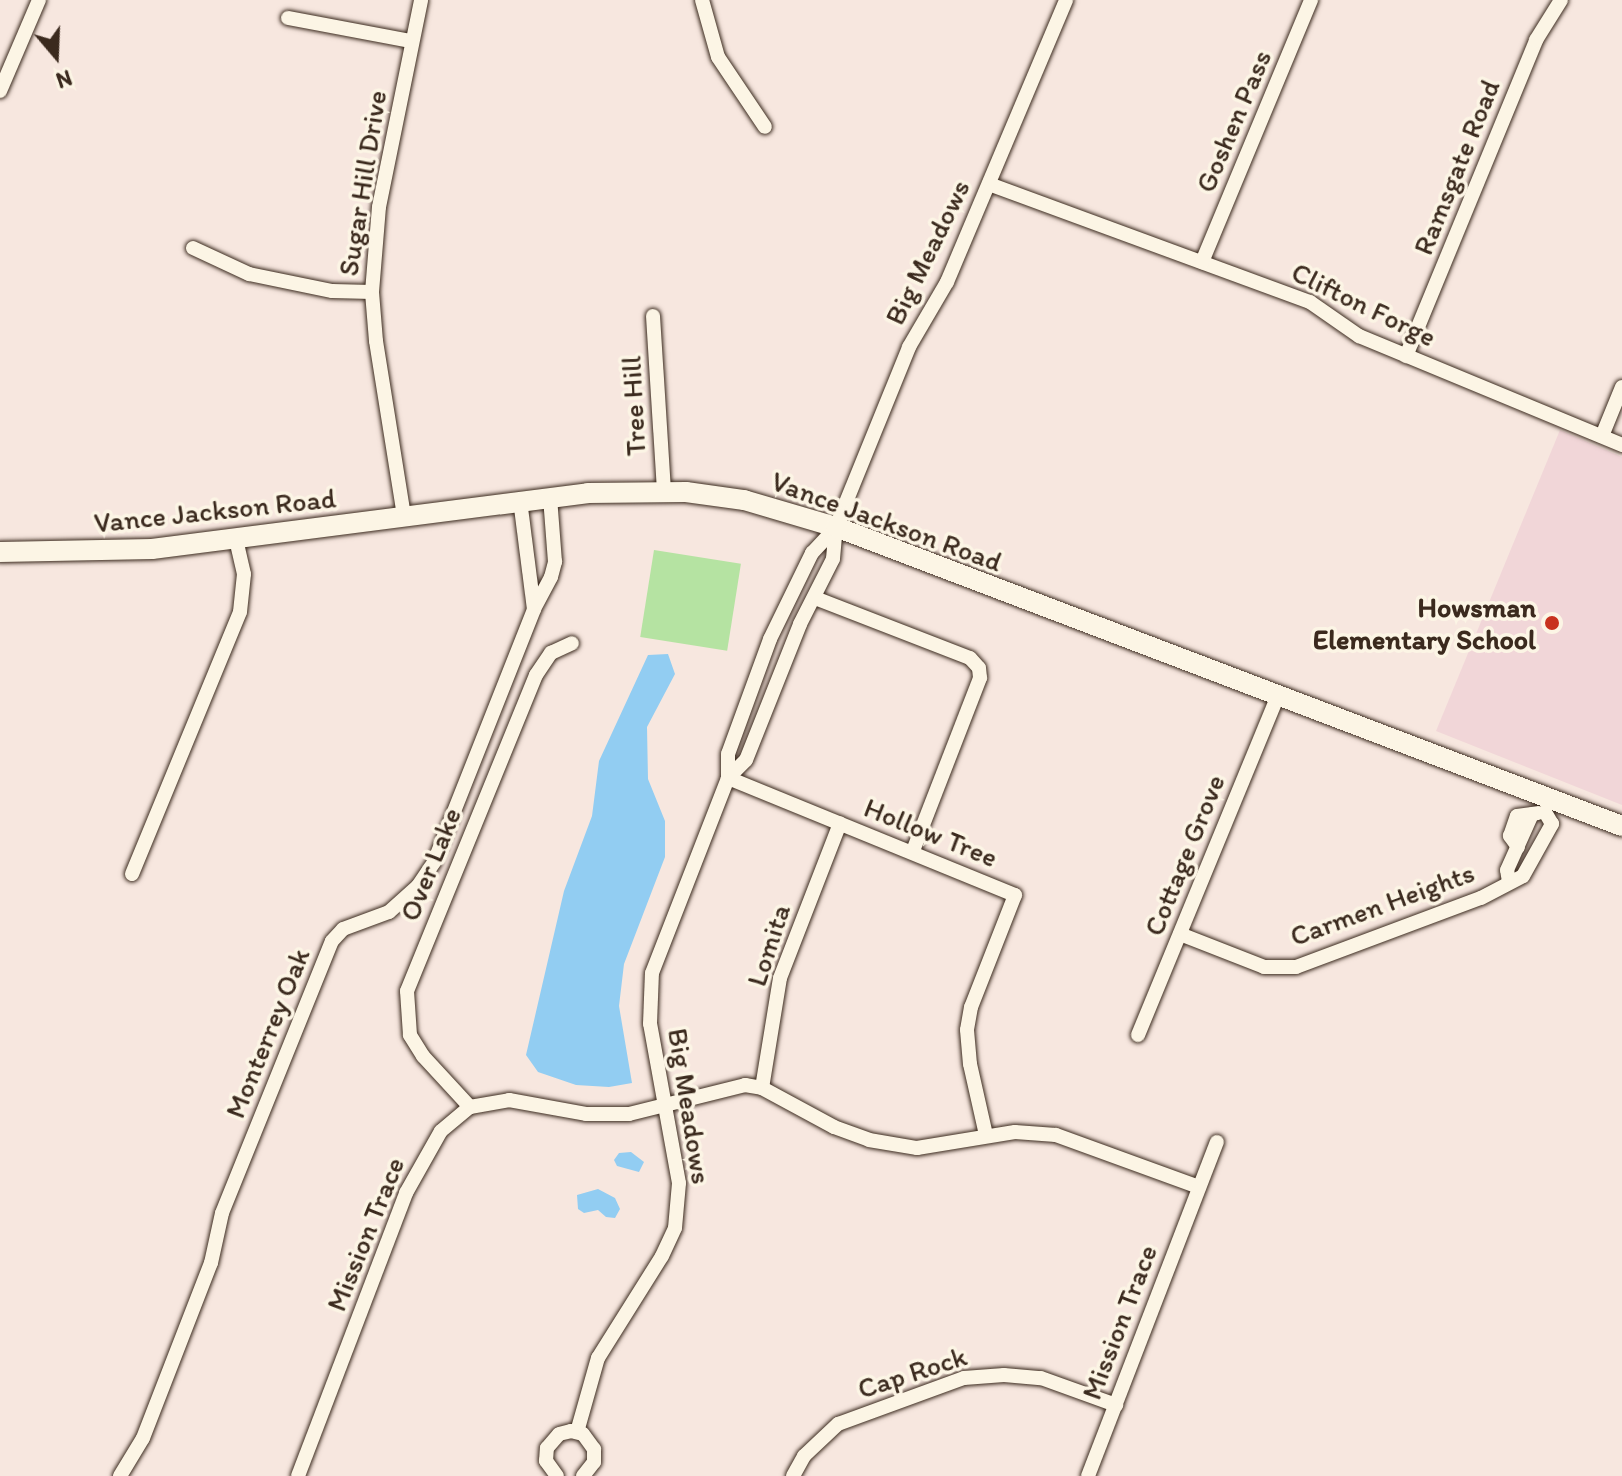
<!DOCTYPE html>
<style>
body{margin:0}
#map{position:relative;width:1622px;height:1476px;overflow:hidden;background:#f7e7df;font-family:Itim,sans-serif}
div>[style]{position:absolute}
.built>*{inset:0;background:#f1d6d8}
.green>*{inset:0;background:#b5e3a2;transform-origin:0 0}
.water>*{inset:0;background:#92cdf2}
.roads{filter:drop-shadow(0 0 2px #3b2a1e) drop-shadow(0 0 2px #3b2a1e)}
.minor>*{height:14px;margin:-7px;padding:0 7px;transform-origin:7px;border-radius:7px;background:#fcf5e5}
.secondary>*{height:20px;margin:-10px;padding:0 10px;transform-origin:10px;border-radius:10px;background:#fcf5e5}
.dots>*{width:22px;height:22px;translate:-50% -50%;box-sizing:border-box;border:4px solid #fcf5e5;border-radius:50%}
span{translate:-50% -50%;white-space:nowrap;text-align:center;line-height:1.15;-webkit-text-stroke:7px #fcf5e5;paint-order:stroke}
.street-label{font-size:28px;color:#3b2a1e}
.poi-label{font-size:28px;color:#3b2a1e;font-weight:700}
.right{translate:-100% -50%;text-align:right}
.north{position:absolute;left:16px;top:16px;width:80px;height:80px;-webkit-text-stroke:6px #fcf5e5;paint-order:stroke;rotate:161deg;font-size:22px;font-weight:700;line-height:32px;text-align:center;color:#3b2a1e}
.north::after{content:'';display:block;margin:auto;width:28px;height:36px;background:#3b2a1e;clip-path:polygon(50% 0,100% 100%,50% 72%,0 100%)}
</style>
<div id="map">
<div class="built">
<div style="clip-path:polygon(1560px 430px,1622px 457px,1622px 805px,1436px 731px)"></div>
</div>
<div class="green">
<div style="left:654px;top:550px;width:88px;height:88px;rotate:9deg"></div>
</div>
<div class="water">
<div style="clip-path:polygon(668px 654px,675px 674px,647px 727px,648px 779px,665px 821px,665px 857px,624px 964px,619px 1006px,632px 1083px,609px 1087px,576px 1085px,538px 1072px,526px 1055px,564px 891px,592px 816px,599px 761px,648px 655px)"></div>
<div style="clip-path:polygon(631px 1152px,644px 1162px,639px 1172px,617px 1166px,614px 1160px,619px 1153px)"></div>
<div style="clip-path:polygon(598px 1189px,615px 1198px,620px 1209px,615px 1218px,606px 1217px,598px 1210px,584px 1213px,578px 1209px,577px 1195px)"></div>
</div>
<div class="roads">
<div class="minor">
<div style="left:702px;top:0;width:59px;rotate:74.3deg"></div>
<div style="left:718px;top:57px;width:84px;rotate:56.1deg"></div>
<div style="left:288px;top:18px;width:125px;rotate:10.6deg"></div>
<div style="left:0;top:91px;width:99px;rotate:-66.8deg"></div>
<div style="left:989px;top:184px;width:342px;rotate:20.2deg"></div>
<div style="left:1310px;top:302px;width:60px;rotate:34.8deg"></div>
<div style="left:1359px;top:336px;width:285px;rotate:22.5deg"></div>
<div style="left:193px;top:248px;width:62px;rotate:24.9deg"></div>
<div style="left:249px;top:274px;width:85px;rotate:11.6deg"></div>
<div style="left:332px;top:291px;width:40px;rotate:1.4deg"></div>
<div style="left:1202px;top:262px;width:284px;rotate:-67.4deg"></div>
<div style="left:653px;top:316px;width:176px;rotate:86.4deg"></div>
<div style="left:1406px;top:356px;width:342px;rotate:-67.6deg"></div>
<div style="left:1536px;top:40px;width:47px;rotate:-58deg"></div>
<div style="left:1602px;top:436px;width:53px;rotate:-67.8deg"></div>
<div style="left:520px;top:500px;width:110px;rotate:82.7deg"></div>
<div style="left:404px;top:516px;width:177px;rotate:-99.1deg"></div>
<div style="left:376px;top:341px;width:49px;rotate:-94.7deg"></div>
<div style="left:372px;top:292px;width:85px;rotate:-85.3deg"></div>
<div style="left:379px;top:207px;width:211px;rotate:-78.5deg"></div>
<div style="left:815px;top:598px;width:166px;rotate:21.2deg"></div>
<div style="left:970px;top:658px;width:13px;rotate:48deg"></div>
<div style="left:979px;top:668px;width:10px;rotate:84deg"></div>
<div style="left:980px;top:678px;width:186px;rotate:111.2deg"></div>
<div style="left:728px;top:778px;width:25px;rotate:-45deg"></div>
<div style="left:746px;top:760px;width:146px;rotate:-68.3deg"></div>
<div style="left:800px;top:624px;width:73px;rotate:-63.1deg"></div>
<div style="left:833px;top:559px;width:32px;rotate:-85deg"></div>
<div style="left:836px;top:527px;width:194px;rotate:-67.9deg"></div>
<div style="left:909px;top:347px;width:75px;rotate:-59.7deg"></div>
<div style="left:947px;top:282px;width:306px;rotate:-67.1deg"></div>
<div style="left:728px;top:778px;width:310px;rotate:22.2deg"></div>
<div style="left:1015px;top:895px;width:120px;rotate:111.4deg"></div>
<div style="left:971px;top:1007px;width:23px;rotate:100deg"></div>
<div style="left:967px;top:1030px;width:34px;rotate:85deg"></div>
<div style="left:970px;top:1064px;width:73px;rotate:77.3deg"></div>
<div style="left:1518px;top:847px;width:14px;rotate:-126deg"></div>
<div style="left:1510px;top:836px;width:21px;rotate:-71deg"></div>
<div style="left:1517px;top:816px;width:21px;rotate:-8deg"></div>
<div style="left:132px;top:874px;width:283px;rotate:-67.6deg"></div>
<div style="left:240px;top:612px;width:38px;rotate:-84deg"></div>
<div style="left:244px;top:574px;width:35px;rotate:-103deg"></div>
<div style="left:1509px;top:882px;width:12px;rotate:-99deg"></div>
<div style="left:1507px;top:870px;width:61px;rotate:-65.9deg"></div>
<div style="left:1180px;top:934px;width:90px;rotate:21.4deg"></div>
<div style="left:1264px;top:967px;width:32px"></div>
<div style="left:1296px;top:967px;width:197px;rotate:-20.5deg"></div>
<div style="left:1481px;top:898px;width:47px;rotate:-27.6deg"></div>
<div style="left:1523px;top:876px;width:60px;rotate:-60.9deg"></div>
<div style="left:1552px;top:824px;width:14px;rotate:-120deg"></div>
<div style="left:1138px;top:1035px;width:367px;rotate:-67.6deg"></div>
<div style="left:762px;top:1088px;width:111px;rotate:-80.7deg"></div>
<div style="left:780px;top:978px;width:166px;rotate:-68.8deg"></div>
<div style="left:470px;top:1107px;width:69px;rotate:-132.7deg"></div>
<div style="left:423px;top:1056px;width:25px;rotate:-122deg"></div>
<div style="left:410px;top:1035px;width:44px;rotate:-93.9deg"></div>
<div style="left:407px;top:991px;width:341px;rotate:-67.8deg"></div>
<div style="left:536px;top:675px;width:27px;rotate:-56deg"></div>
<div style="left:551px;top:653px;width:23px;rotate:-25deg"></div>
<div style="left:577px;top:1432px;width:77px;rotate:-74.2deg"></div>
<div style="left:598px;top:1358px;width:120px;rotate:-57.9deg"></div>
<div style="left:662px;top:1256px;width:31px;rotate:-65deg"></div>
<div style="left:675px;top:1228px;width:45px;rotate:-84.9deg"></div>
<div style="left:679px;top:1183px;width:162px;rotate:-100.3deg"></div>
<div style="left:650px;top:1024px;width:51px;rotate:-87.8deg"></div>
<div style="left:652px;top:973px;width:209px;rotate:-68.7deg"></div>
<div style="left:728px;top:778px;width:24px;rotate:-90deg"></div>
<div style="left:728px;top:754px;width:122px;rotate:-69.9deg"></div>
<div style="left:770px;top:639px;width:96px;rotate:-64deg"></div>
<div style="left:812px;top:553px;width:35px;rotate:-47deg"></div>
<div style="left:120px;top:1476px;width:44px;rotate:-58.8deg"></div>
<div style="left:143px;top:1438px;width:188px;rotate:-68.8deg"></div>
<div style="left:211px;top:1263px;width:51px;rotate:-77.6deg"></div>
<div style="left:222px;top:1213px;width:293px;rotate:-68deg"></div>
<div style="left:332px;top:941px;width:16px;rotate:-47deg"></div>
<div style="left:343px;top:929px;width:49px;rotate:-20.3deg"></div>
<div style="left:389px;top:912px;width:39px;rotate:-42deg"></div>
<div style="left:418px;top:886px;width:29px;rotate:-56deg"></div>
<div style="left:434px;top:862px;width:272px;rotate:-68.4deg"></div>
<div style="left:534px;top:609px;width:36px;rotate:-62deg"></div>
<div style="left:551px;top:577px;width:16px;rotate:-75deg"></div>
<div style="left:555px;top:562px;width:65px;rotate:-94.4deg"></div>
<div style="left:298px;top:1476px;width:303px;rotate:-69.1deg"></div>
<div style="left:406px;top:1193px;width:71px;rotate:-60.6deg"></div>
<div style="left:441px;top:1131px;width:38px;rotate:-40deg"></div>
<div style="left:470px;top:1107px;width:40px;rotate:-10deg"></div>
<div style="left:509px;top:1100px;width:78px;rotate:10.3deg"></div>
<div style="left:586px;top:1114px;width:43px"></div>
<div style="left:629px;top:1114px;width:120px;rotate:-14deg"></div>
<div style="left:745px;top:1085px;width:17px;rotate:10deg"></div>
<div style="left:762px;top:1088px;width:82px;rotate:28.4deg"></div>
<div style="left:834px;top:1127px;width:37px;rotate:20deg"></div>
<div style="left:869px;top:1140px;width:49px;rotate:9.5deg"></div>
<div style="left:917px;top:1148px;width:99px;rotate:-9.3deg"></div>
<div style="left:1015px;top:1132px;width:41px;rotate:4.2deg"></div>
<div style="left:1056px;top:1135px;width:152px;rotate:20deg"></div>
<div style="left:557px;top:1476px;width:19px;rotate:-126deg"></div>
<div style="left:546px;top:1461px;width:13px;rotate:-86deg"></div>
<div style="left:547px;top:1448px;width:18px;rotate:-49deg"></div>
<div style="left:559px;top:1434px;width:12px;rotate:-14deg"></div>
<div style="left:571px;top:1431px;width:12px;rotate:14deg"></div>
<div style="left:583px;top:1434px;width:19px;rotate:54deg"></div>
<div style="left:594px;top:1449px;width:13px;rotate:90deg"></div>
<div style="left:594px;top:1462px;width:18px;rotate:128deg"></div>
<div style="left:793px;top:1476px;width:23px;rotate:-61deg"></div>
<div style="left:804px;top:1456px;width:47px;rotate:-43.3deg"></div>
<div style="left:838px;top:1424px;width:134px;rotate:-20.1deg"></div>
<div style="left:964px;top:1378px;width:40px;rotate:-4.3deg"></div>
<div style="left:1004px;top:1375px;width:37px;rotate:5deg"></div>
<div style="left:1041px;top:1378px;width:80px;rotate:19.8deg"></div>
<div style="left:1088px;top:1476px;width:358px;rotate:-68.9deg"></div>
</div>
<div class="secondary">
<div style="left:0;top:552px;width:152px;rotate:-1.1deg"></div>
<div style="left:152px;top:549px;width:440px;rotate:-7.3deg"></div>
<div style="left:588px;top:493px;width:98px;rotate:-0.6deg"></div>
<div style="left:686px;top:492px;width:59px;rotate:7.9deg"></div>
<div style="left:744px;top:500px;width:96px;rotate:16.4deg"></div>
<div style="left:836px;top:527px;width:841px;rotate:20.83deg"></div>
</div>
</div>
<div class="dots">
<div style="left:1552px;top:623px;background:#c8321e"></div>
</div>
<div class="street-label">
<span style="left:1233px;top:121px;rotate:-67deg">Goshen Pass</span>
<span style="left:1456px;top:167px;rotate:-68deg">Ramsgate Road</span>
<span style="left:362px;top:183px;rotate:-81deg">Sugar Hill Drive</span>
<span style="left:927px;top:252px;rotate:-64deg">Big Meadows</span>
<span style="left:1364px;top:304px;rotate:26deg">Clifton Forge</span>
<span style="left:633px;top:406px;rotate:-93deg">Tree Hill</span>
<span style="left:215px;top:510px;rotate:-6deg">Vance Jackson Road</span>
<span style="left:887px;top:521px;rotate:20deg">Vance Jackson Road</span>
<span style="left:931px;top:832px;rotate:22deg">Hollow Tree</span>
<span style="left:1184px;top:855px;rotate:-68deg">Cottage Grove</span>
<span style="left:430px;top:864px;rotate:-68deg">Over Lake</span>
<span style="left:1382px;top:904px;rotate:-20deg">Carmen Heights</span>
<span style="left:768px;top:945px;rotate:-72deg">Lomita</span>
<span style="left:267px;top:1033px;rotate:-68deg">Monterrey Oak</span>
<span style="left:690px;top:1106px;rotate:81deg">Big Meadows</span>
<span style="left:365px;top:1234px;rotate:-68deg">Mission Trace</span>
<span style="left:1119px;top:1322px;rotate:-69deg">Mission Trace</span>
<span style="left:912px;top:1372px;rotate:-18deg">Cap Rock</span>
</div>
<div class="poi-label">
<span class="right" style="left:1536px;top:623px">Howsman<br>Elementary School</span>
</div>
<div class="north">N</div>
</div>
